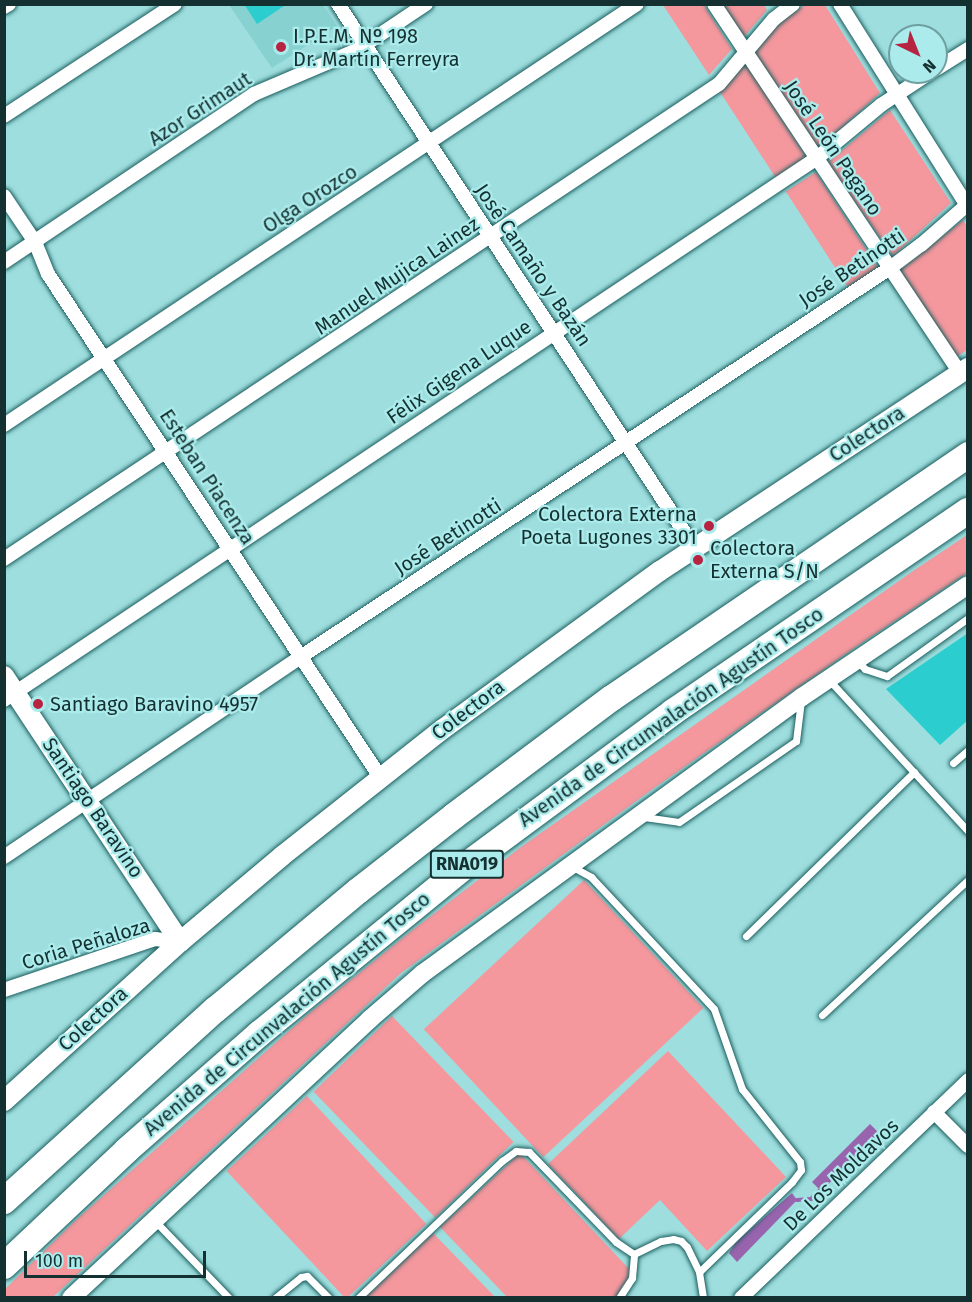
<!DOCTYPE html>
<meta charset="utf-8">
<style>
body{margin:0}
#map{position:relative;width:972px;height:1302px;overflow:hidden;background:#9edede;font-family:"Fira Sans",sans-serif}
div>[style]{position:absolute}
.built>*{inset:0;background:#88d1d1}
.green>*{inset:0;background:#f4989e;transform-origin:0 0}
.water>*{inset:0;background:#9964ae;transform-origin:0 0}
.stream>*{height:4px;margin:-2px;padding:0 2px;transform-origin:2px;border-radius:2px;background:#9964ae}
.building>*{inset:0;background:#2ccdce}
.roads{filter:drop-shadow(0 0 2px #1b5d5e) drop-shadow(0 0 2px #1b5d5e)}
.service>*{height:7px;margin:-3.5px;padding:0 3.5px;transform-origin:3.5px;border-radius:3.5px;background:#fff}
.minor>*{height:14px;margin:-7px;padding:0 7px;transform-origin:7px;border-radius:7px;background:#fff}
.tertiary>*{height:18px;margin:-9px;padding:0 9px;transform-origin:9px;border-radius:9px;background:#fff}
.secondary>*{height:20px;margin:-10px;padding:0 10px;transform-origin:10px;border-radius:10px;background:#fff}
.motorway>*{height:26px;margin:-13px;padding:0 13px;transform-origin:13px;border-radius:13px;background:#fff}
.dots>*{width:16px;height:16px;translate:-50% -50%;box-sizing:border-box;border:3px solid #abebeb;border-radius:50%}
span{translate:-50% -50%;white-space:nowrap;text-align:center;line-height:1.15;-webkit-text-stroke:4.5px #abebeb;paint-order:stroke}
.shield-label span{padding:2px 4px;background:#abebeb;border:2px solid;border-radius:4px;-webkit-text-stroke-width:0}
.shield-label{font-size:18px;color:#153030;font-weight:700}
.poi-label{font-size:20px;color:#153030}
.left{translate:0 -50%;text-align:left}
.right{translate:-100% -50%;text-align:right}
.street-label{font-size:20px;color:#153030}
.frame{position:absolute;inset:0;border:6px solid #153030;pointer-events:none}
.north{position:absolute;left:888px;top:24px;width:60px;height:60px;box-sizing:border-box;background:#abebeb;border:2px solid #6fa0a0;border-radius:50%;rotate:137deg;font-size:16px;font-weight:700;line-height:24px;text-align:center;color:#153030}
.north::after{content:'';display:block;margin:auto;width:21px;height:27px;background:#b62442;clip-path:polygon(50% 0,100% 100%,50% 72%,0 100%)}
.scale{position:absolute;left:24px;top:1251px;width:182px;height:27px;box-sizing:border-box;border:3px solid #153030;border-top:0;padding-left:8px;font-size:18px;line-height:21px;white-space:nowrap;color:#153030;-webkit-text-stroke:4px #abebeb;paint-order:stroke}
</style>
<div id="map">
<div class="built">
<div style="clip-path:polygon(229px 5px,323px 5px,337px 26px,272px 68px)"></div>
</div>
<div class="green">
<div style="clip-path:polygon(663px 5px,704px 5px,732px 49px,709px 75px)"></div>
<div style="clip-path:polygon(721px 5px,764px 5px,767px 10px,743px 38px)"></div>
<div style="clip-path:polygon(805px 5px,825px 5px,880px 93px,816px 151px,751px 52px,778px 22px)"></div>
<div style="left:746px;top:64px;width:111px;height:37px;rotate:57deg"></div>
<div style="clip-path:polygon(890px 110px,951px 203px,893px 256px,827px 163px)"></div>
<div style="left:816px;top:172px;width:117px;height:36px;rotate:57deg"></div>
<div style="clip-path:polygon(963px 220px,968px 228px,967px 350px,955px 358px,899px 271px)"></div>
<div style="clip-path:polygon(967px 535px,967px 573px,856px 647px,650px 791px,401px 973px,53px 1297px,5px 1297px,5px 1289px,78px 1218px,307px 1015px,410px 932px,521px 847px,913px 571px)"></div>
<div style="left:584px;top:880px;width:175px;height:219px;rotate:47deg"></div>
<div style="left:392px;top:1016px;width:175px;height:109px;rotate:46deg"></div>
<div style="clip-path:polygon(668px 1051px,786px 1177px,707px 1251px,660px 1200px,619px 1239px,548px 1164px)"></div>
<div style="left:307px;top:1096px;width:175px;height:110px;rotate:47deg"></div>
<div style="clip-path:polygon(520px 1153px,632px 1272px,619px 1297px,507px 1297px,440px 1227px)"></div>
<div style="clip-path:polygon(433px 1233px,495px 1297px,366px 1297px)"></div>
</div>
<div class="water">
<div style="left:870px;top:1124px;width:13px;height:82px;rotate:45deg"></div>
<div style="clip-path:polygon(792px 1193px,797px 1200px,737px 1262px,729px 1253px,736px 1242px)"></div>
</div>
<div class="stream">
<div style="left:797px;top:1200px;width:14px;rotate:-4deg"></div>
<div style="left:811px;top:1199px;width:11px;rotate:-45deg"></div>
</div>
<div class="building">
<div style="clip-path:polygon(244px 4px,287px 4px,257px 24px)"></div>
<div style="clip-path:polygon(968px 633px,968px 720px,940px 745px,886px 689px)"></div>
</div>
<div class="roads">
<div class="service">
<div style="left:858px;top:662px;width:10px;rotate:45deg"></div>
<div style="left:865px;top:669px;width:23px;rotate:18deg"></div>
<div style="left:887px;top:676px;width:100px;rotate:-35.6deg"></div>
<div style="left:830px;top:681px;width:204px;rotate:47.4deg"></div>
<div style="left:953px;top:763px;width:20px;rotate:-41deg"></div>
<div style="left:644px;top:817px;width:35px;rotate:8deg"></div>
<div style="left:679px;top:822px;width:142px;rotate:-34.7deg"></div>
<div style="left:796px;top:741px;width:39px;rotate:-83deg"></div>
<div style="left:573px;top:867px;width:21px;rotate:29deg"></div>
<div style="left:591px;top:877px;width:180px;rotate:47deg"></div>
<div style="left:714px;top:1009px;width:85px;rotate:70.7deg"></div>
<div style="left:742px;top:1089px;width:93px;rotate:51.5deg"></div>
<div style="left:800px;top:1162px;width:8px;rotate:83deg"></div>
<div style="left:801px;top:1170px;width:15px;rotate:127deg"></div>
<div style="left:792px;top:1182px;width:129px;rotate:135.9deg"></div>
<div style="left:746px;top:936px;width:235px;rotate:-44.3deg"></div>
<div style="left:822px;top:1015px;width:199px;rotate:-42.8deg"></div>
<div style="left:155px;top:1221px;width:107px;rotate:46.1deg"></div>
<div style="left:275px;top:1298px;width:33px;rotate:-39deg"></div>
<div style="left:301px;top:1277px;width:6px;rotate:-9deg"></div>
<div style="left:307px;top:1276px;width:31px;rotate:45deg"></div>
<div style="left:358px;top:1298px;width:199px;rotate:-43.6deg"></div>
<div style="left:502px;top:1161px;width:17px;rotate:-36deg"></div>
<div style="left:516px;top:1151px;width:13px;rotate:4deg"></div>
<div style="left:529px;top:1152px;width:125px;rotate:46deg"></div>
<div style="left:616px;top:1242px;width:22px;rotate:34deg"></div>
<div style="left:634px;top:1254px;width:30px;rotate:-26deg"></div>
<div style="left:661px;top:1241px;width:12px;rotate:-9deg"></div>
<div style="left:673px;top:1239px;width:8px;rotate:14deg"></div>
<div style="left:681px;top:1241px;width:8px;rotate:45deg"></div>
<div style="left:687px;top:1247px;width:28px;rotate:64deg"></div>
<div style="left:699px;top:1272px;width:26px;rotate:81deg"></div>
<div style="left:619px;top:1298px;width:24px;rotate:-57deg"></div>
<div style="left:632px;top:1278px;width:24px;rotate:-85deg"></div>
</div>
<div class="minor">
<div style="left:338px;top:4px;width:649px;rotate:56.75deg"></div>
<div style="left:714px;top:4px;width:443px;rotate:56.3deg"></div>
<div style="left:840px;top:4px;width:240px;rotate:57.8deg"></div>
<div style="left:4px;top:7px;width:6px;rotate:-31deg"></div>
<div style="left:936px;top:69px;width:38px;rotate:-32deg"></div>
<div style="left:4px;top:116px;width:204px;rotate:-33.2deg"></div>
<div style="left:4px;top:196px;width:55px;rotate:56deg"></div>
<div style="left:35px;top:242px;width:35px;rotate:68deg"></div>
<div style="left:48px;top:274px;width:603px;rotate:56.57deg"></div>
<div style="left:4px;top:262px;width:301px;rotate:-33.9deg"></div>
<div style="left:254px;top:94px;width:112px;rotate:-23.1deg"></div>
<div style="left:357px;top:50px;width:83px;rotate:-33.7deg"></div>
<div style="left:4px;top:425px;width:760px;rotate:-33.63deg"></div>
<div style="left:4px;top:559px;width:858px;rotate:-33.6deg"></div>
<div style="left:719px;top:84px;width:85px;rotate:-49.8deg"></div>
<div style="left:774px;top:19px;width:24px;rotate:-38deg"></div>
<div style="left:4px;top:700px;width:977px;rotate:-33.69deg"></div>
<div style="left:817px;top:158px;width:83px;rotate:-39.6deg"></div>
<div style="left:881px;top:105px;width:60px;rotate:-33.4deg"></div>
<div style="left:4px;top:857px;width:359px;rotate:-34deg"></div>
<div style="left:302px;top:656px;width:704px;rotate:-33.42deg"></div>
<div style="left:890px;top:268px;width:39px;rotate:-37deg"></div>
<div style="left:921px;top:245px;width:62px;rotate:-41.1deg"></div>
<div style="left:4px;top:990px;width:159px;rotate:-18.7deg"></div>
<div style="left:155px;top:939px;width:25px;rotate:7deg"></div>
<div style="left:934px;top:1112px;width:48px;rotate:45deg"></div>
<div style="left:741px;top:1298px;width:315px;rotate:-43.8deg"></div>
</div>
<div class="tertiary">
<div style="left:71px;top:1298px;width:409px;rotate:-43deg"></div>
<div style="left:370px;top:1019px;width:69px;rotate:-40.9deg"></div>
<div style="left:422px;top:974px;width:470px;rotate:-36.1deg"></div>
<div style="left:802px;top:697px;width:200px;rotate:-34deg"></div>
</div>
<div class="secondary">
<div style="left:4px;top:676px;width:319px;rotate:56.5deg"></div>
<div style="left:4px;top:1101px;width:237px;rotate:-42.1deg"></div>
<div style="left:180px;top:942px;width:133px;rotate:-40.1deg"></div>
<div style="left:282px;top:856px;width:205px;rotate:-38.3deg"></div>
<div style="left:443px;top:729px;width:268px;rotate:-36.1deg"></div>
<div style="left:660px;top:571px;width:369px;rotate:-33.4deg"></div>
</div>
<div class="motorway">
<div style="left:4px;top:1201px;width:285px;rotate:-42.2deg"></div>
<div style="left:215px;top:1010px;width:186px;rotate:-39.8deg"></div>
<div style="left:358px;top:891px;width:122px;rotate:-38deg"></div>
<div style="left:454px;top:816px;width:197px;rotate:-36.8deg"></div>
<div style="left:612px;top:698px;width:431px;rotate:-34.3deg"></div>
<div style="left:4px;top:1266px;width:169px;rotate:-43.3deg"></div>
<div style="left:127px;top:1150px;width:176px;rotate:-41.3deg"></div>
<div style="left:259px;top:1034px;width:261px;rotate:-39.2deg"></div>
<div style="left:461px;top:869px;width:264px;rotate:-36.5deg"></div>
<div style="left:673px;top:712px;width:357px;rotate:-34.3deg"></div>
</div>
</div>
<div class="dots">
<div style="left:281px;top:47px;background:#b62442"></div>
<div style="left:709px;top:526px;background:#b62442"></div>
<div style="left:698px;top:560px;background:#b62442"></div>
<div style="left:38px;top:704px;background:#b62442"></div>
</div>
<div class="shield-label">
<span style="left:467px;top:864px">RNA019</span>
</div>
<div class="poi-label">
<span class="left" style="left:293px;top:48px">I.P.E.M. Nº 198<br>Dr. Martín Ferreyra</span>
<span class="right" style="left:697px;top:526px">Colectora Externa<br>Poeta Lugones 3301</span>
<span class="left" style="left:710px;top:560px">Colectora<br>Externa S/N</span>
<span class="left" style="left:50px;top:704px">Santiago Baravino 4957</span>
</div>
<div class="street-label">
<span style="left:200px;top:109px;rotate:-33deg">Azor Grimaut</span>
<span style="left:833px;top:148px;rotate:56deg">José León Pagano</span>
<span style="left:310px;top:199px;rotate:-33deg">Olga Orozco</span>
<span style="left:533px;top:265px;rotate:56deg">José Camaño y Bazán</span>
<span style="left:852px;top:268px;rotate:-34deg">José Betinotti</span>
<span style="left:397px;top:276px;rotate:-34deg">Manuel Mujica Lainez</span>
<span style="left:459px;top:372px;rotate:-34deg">Félix Gigena Luque</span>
<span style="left:867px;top:434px;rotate:-33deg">Colectora</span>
<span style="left:207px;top:477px;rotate:57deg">Esteban Piacenza</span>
<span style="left:448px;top:537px;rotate:-33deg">José Betinotti</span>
<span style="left:468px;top:710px;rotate:-37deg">Colectora</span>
<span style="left:671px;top:717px;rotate:-35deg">Avenida de Circunvalación Agustín Tosco</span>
<span style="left:93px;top:808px;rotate:56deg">Santiago Baravino</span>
<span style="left:86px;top:944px;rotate:-17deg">Coria Peñaloza</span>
<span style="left:287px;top:1014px;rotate:-40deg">Avenida de Circunvalación Agustín Tosco</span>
<span style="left:93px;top:1019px;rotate:-42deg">Colectora</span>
<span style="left:841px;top:1175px;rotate:-44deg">De Los Moldavos</span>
</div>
<div class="frame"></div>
<div class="north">N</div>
<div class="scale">100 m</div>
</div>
